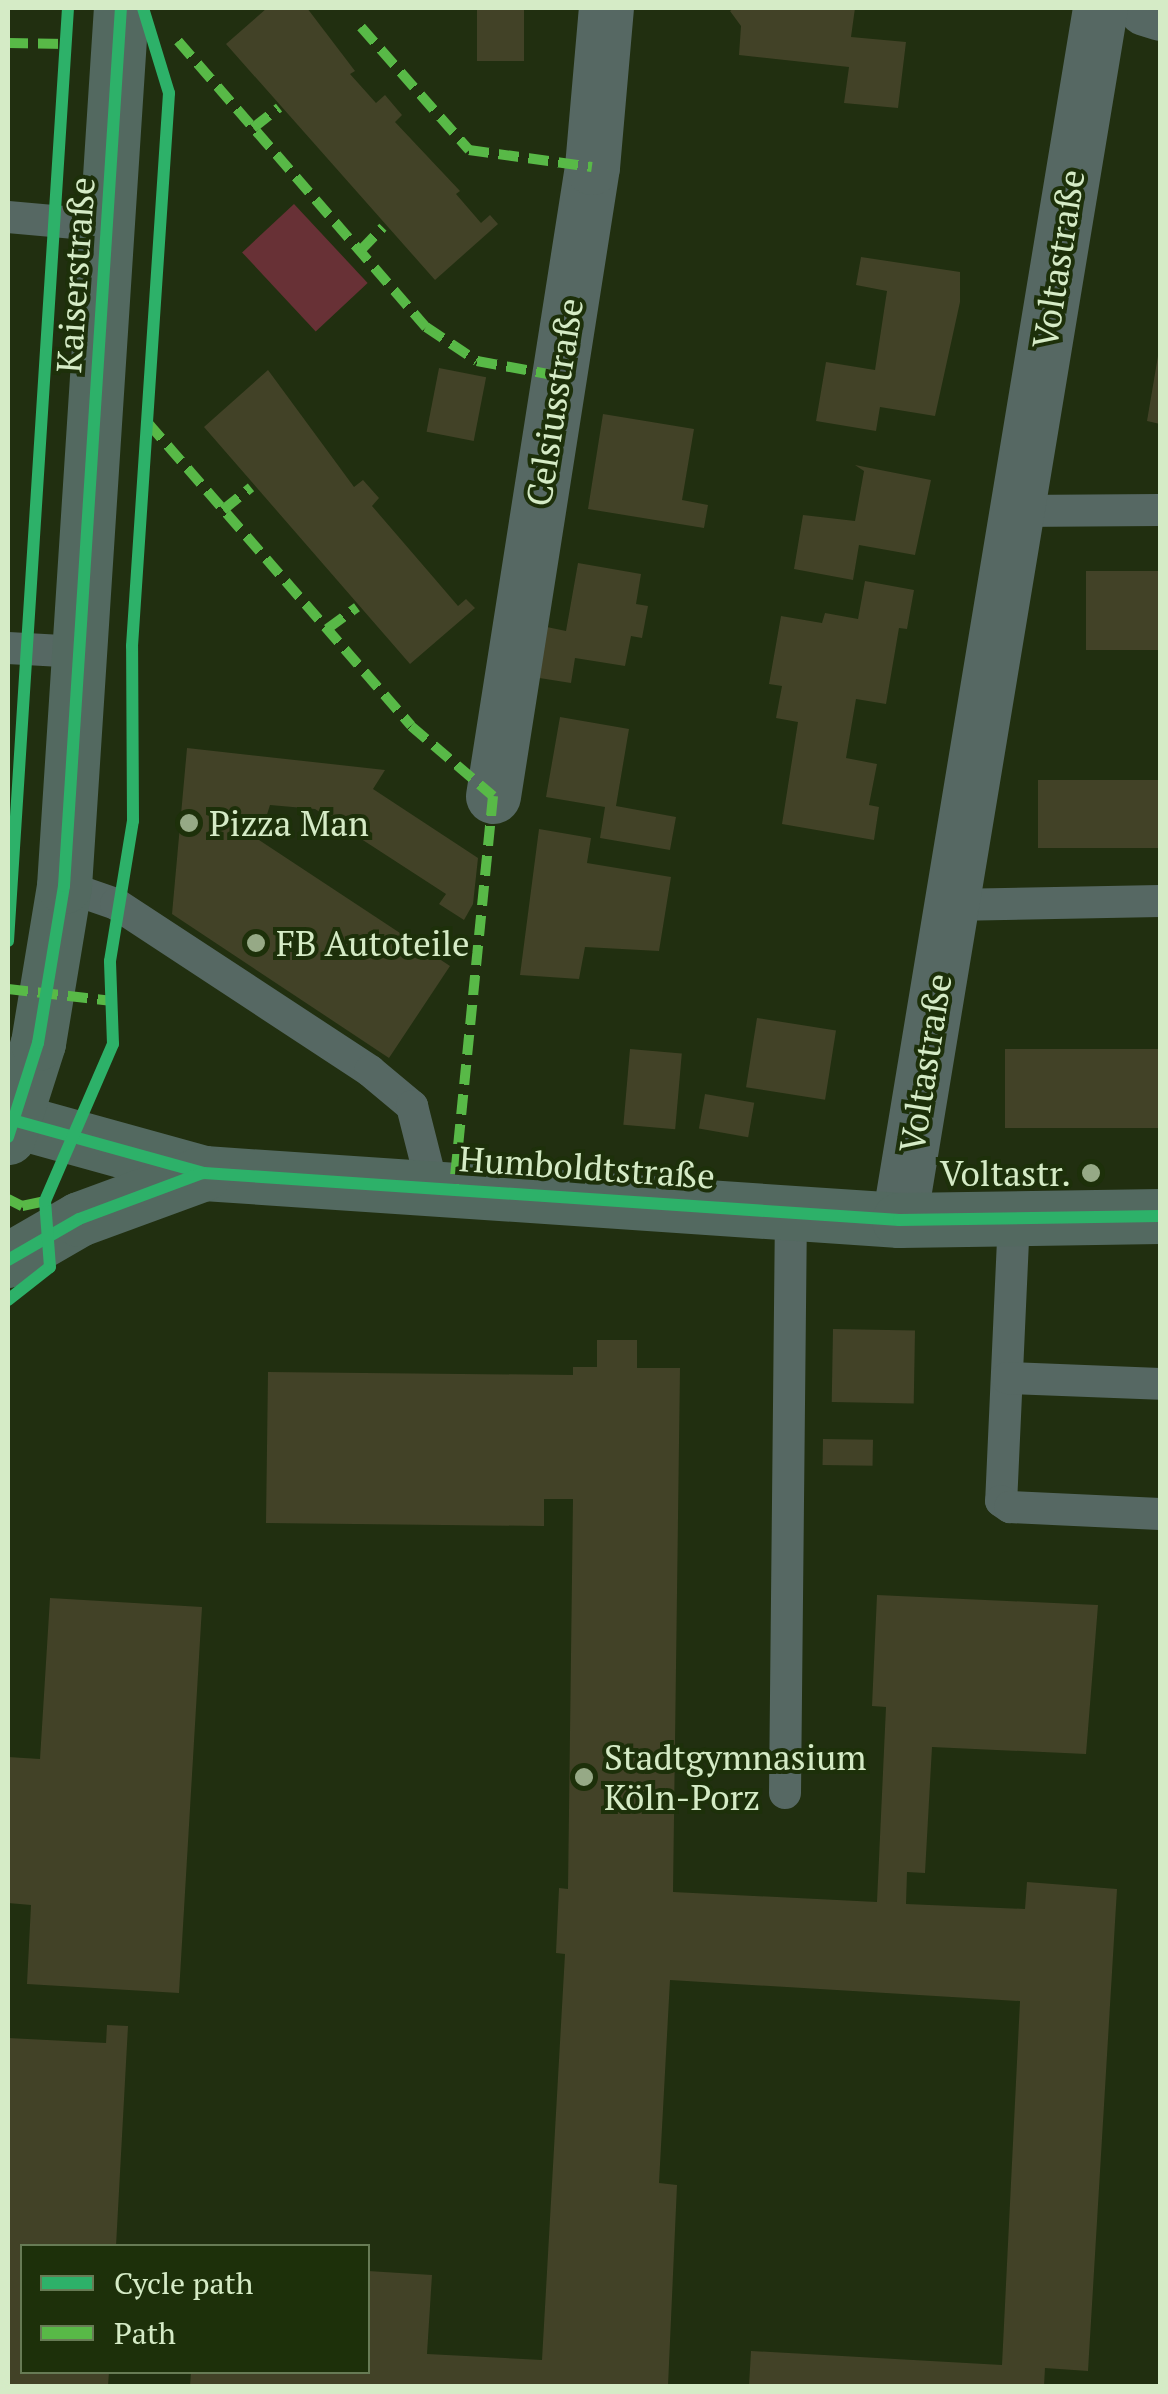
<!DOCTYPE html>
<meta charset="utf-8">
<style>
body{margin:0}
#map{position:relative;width:1168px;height:2394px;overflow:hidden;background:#212f10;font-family:"PT Serif",serif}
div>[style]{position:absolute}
.green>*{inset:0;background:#683136;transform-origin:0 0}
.building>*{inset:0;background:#424227;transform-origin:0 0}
.lane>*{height:32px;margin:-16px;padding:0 16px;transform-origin:16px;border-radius:16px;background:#566863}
.street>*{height:55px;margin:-27.5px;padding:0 27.5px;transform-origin:27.5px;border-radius:27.5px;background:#566863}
.secondary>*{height:55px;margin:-27.5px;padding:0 27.5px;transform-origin:27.5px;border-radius:27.5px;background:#536960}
.quiet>*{height:10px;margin-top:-5px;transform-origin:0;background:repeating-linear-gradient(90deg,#58b947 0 20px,transparent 0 30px)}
.cycleway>*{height:12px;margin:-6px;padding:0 6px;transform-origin:6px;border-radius:6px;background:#2db169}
.dots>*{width:28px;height:28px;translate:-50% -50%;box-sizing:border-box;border:5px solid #1d300a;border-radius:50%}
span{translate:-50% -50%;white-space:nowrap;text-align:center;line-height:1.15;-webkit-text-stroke:8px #1d300a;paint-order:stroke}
.street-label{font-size:35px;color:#d5ebc6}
.poi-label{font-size:35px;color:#d5ebc6}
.left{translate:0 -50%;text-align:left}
.right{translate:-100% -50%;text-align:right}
.frame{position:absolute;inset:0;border:10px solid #d5ebc6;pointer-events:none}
.legend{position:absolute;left:20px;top:2244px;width:350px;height:130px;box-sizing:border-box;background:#1d300a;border:2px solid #677b55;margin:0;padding:12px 18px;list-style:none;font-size:30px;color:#d5ebc6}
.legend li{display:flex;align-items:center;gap:20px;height:50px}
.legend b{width:50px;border:2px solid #677b55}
</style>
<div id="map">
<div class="green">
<div style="left:294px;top:204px;width:108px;height:71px;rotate:47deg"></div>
</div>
<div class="building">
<div style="clip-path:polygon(267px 8px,307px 8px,355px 71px,350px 74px,376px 103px,385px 95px,402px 115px,395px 122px,460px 191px,456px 194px,481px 223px,490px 215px,498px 224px,435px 280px,226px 44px)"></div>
<div style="left:477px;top:8px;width:47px;height:53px"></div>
<div style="clip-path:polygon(734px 8px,855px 8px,851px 37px,906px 42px,898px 108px,844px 103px,849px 67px,739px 55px,741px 26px,730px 11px)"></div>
<div style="clip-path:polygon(861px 257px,960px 272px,960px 302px,935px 416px,880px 407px,876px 431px,816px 421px,826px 362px,875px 370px,887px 291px,856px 285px)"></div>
<div style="clip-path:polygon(1158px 356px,1160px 356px,1160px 424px,1147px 421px)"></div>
<div style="left:439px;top:368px;width:48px;height:65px;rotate:11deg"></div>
<div style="clip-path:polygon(268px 370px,354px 487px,363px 480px,379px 498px,372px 506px,434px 578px,458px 606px,466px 599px,475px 608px,410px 664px,204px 427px)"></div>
<div style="clip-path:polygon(603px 414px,694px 429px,682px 500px,708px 505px,704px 528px,588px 509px)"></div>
<div style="clip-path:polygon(855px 465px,931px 480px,915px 555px,859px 545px,853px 580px,794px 569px,803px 515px,855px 521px,864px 471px)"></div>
<div style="clip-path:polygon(578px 563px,641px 574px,636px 604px,648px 606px,642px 638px,631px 636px,625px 666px,575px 658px,571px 683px,533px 677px,542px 626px,566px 631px)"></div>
<div style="left:1160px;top:571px;width:79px;height:74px;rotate:90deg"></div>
<div style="clip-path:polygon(865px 581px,914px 590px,907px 629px,899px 628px,886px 704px,856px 699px,846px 758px,877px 764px,869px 805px,879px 807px,874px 840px,782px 824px,798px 722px,776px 718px,782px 686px,769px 684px,781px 616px,822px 623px,825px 613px,858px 619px)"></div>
<div style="clip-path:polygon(560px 717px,629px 729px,616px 806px,676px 817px,670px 850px,600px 838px,605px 807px,546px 797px)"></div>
<div style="clip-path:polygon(187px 748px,385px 770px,373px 789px,478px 858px,473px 904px,464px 920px,439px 904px,446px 894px,315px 809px,270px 805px,259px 840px,450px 966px,389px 1058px,172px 914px)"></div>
<div style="left:1160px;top:780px;width:68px;height:122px;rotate:90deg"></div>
<div style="clip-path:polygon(539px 829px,591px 838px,587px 863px,671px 877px,659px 951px,585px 947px,579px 979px,520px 975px)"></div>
<div style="left:757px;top:1018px;width:80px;height:70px;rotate:9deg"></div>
<div style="left:630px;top:1049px;width:52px;height:76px;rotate:5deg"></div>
<div style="left:1160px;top:1049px;width:79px;height:155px;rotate:90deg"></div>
<div style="left:705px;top:1094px;width:50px;height:35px;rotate:10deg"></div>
<div style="left:833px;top:1329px;width:82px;height:73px;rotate:1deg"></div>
<div style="clip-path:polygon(597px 1340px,637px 1340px,637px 1368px,680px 1368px,673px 1892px,877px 1902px,886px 1707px,872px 1706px,877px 1595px,1098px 1605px,1086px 1754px,932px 1747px,925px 1873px,907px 1872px,906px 1904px,1025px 1909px,1027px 1882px,1117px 1889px,1088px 2371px,1045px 2368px,1044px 2386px,749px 2386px,751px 2351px,1002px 2365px,1020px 2001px,670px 1980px,659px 2183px,677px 2185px,668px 2386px,190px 2386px,191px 2372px,368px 2372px,368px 2271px,432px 2275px,427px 2354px,542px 2360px,565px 1954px,556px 1953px,559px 1888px,568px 1889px,573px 1499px,544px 1499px,544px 1526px,266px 1523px,268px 1372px,573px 1375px,573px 1367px,597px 1367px)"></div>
<div style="left:823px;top:1439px;width:50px;height:26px;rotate:1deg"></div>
<div style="clip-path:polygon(50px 1598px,202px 1607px,179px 1993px,27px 1984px,31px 1905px,8px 1903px,8px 1757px,40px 1759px)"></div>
<div style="clip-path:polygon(107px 2025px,128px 2026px,116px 2246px,22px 2246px,22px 2372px,109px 2372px,108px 2386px,8px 2386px,8px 2038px,106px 2043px)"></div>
</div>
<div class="lane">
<div style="left:8px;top:217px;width:101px;rotate:5.1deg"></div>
<div style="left:1016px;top:511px;width:144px;rotate:-0.4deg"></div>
<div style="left:8px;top:648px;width:72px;rotate:3.2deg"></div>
<div style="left:64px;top:886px;width:55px;rotate:19.1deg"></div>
<div style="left:116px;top:904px;width:304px;rotate:33.3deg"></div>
<div style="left:370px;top:1071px;width:55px;rotate:39.8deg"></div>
<div style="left:412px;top:1106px;width:81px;rotate:75.8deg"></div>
<div style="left:951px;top:905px;width:209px;rotate:-1.1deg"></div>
<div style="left:1014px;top:1218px;width:283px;rotate:92.6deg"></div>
<div style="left:1001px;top:1501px;width:11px;rotate:34deg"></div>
<div style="left:1010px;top:1507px;width:150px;rotate:2.7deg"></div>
<div style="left:1007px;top:1378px;width:153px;rotate:2.2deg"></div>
<div style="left:785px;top:1793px;width:581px;rotate:-89.41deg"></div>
</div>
<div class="street">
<div style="left:1145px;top:8px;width:16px;rotate:18deg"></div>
<div style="left:493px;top:796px;width:637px;rotate:-81.06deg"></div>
<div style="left:592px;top:167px;width:160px;rotate:-85deg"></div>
<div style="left:899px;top:1220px;width:1229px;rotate:-80.58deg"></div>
</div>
<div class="secondary">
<div style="left:16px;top:1121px;width:195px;rotate:15.5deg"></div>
<div style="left:204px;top:1173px;width:697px;rotate:3.87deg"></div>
<div style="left:899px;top:1220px;width:261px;rotate:-0.9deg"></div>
<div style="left:8px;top:1137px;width:99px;rotate:-72.3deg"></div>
<div style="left:38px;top:1043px;width:159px;rotate:-80.6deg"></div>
<div style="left:64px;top:886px;width:880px;rotate:-86.29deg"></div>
<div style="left:8px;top:1260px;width:82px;rotate:-30deg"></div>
<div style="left:79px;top:1219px;width:133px;rotate:-20.2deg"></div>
</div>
<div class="quiet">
<div style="left:361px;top:27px;width:164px;rotate:48.7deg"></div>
<div style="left:469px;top:150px;width:124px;rotate:7.9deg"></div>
<div style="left:178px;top:41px;width:379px;rotate:49.1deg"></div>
<div style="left:426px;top:327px;width:61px;rotate:33.7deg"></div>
<div style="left:477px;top:361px;width:83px;rotate:10.4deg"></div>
<div style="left:8px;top:43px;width:59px;rotate:1deg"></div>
<div style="left:253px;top:128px;width:33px;rotate:-38deg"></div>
<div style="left:360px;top:251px;width:33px;rotate:-46deg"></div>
<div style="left:148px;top:423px;width:401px;rotate:49deg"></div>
<div style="left:411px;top:726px;width:108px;rotate:40.5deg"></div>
<div style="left:493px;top:796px;width:393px;rotate:95.7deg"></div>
<div style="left:223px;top:510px;width:36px;rotate:-39deg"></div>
<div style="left:327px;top:629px;width:37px;rotate:-36deg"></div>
<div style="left:8px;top:989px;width:105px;rotate:6.6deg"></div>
<div style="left:8px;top:1199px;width:16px;rotate:27deg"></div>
<div style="left:22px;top:1206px;width:24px;rotate:-12deg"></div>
</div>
<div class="cycleway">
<div style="left:8px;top:941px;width:935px;rotate:-86.32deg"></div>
<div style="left:16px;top:1121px;width:195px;rotate:15.5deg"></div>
<div style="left:204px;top:1173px;width:697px;rotate:3.87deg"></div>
<div style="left:899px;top:1220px;width:261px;rotate:-0.9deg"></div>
<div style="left:8px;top:1137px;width:99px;rotate:-72.3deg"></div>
<div style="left:38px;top:1043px;width:159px;rotate:-80.6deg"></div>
<div style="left:64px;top:886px;width:880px;rotate:-86.29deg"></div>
<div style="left:8px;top:1260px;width:82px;rotate:-30deg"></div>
<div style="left:79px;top:1219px;width:132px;rotate:-20.4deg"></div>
<div style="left:8px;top:1300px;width:53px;rotate:-38.2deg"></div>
<div style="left:50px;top:1267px;width:66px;rotate:-94.3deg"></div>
<div style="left:45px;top:1201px;width:171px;rotate:-66.6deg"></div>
<div style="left:113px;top:1044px;width:83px;rotate:-92.1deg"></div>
<div style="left:110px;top:961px;width:142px;rotate:-80.7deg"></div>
<div style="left:133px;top:821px;width:175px;rotate:-90.3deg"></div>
<div style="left:132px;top:646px;width:554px;rotate:-86.17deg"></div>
<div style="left:169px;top:93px;width:89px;rotate:-107deg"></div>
</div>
<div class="dots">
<div style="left:189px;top:823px;background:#96a986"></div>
<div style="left:256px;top:943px;background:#96a986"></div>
<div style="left:1091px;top:1173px;background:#96a986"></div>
<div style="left:584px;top:1777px;background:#96a986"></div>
</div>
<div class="street-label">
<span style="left:1058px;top:259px;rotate:-81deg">Voltastraße</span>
<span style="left:75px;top:275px;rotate:-86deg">Kaiserstraße</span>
<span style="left:554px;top:402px;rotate:-81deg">Celsiusstraße</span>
<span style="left:925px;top:1063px;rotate:-81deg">Voltastraße</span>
<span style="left:587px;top:1167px;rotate:4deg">Humboldtstraße</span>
</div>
<div class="poi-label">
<span class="left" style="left:209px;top:823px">Pizza Man</span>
<span class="left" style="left:276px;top:943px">FB Autoteile</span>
<span class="right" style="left:1071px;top:1173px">Voltastr.</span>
<span class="left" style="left:604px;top:1777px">Stadtgymnasium<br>Köln-Porz</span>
</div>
<div class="frame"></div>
<ul class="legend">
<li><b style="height:12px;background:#2db169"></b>Cycle path</li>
<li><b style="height:12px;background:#58b947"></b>Path</li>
</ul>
</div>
